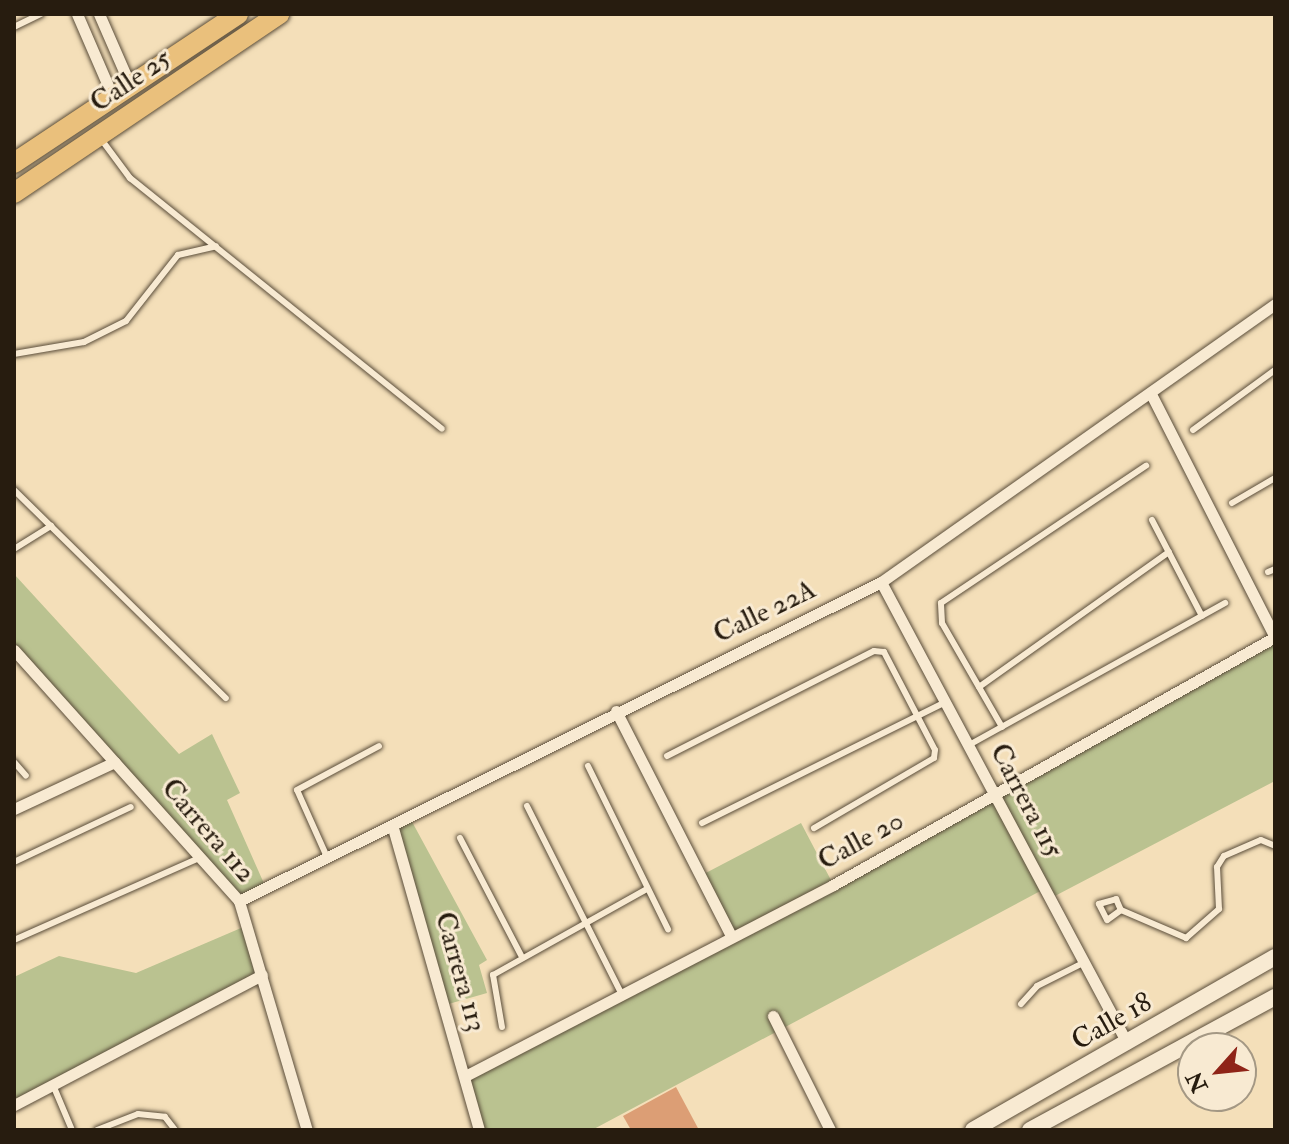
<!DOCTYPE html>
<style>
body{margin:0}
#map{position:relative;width:1289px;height:1144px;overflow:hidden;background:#f4dfb9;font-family:"IM FELL Double Pica",serif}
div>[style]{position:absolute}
.green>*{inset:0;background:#bac290}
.building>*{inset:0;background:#dc9e75}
.roads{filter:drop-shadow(0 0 2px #5a4d3a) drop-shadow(0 0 2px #5a4d3a)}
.lane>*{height:6px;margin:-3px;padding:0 3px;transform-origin:3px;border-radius:3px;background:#f8ead2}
.street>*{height:11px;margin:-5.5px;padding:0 5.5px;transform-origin:5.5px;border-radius:5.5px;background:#f8ead2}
.secondary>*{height:16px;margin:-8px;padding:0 8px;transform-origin:8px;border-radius:8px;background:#f8ead2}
.highway>*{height:20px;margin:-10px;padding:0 10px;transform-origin:10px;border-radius:10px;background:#eac07c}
span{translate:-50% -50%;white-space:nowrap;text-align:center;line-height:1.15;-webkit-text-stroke:6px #f8ead2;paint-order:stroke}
.street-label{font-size:28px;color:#271c0f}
.frame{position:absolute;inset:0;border:16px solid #271c0f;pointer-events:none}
.north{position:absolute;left:1177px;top:1032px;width:80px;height:80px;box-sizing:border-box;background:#f8ead2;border:2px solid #a49884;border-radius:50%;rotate:243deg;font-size:22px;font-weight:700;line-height:32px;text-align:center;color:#271c0f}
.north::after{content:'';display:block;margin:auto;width:28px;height:36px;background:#8f2418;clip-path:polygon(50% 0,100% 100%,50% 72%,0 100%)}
</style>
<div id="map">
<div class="green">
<div style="clip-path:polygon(14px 574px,179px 754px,212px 734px,240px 793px,227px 800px,266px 888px,239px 901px,14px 650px)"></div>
<div style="clip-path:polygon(1275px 637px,1275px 781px,1051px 898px,1046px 888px,592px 1130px,479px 1130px,465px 1076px,730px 937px,700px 876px,801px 823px,833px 884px)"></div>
<div style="clip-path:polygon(410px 818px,487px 960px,479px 965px,487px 993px,445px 1005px,393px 828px)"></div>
<div style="clip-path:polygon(248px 925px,262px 975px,14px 1105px,14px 977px,59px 956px,136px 973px)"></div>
</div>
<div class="building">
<div style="clip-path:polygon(676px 1087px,699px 1130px,631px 1130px,623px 1116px)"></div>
</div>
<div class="roads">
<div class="lane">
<div style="left:14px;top:27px;width:30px;rotate:-26deg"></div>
<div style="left:101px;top:139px;width:49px;rotate:53.4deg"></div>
<div style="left:130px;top:178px;width:400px;rotate:38.8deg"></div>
<div style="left:14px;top:354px;width:71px;rotate:-9.7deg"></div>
<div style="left:84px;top:342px;width:47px;rotate:-26.6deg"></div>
<div style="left:126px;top:321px;width:84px;rotate:-51.8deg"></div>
<div style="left:178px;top:255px;width:39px;rotate:-13deg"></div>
<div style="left:1193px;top:430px;width:102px;rotate:-36.2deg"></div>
<div style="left:14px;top:490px;width:297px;rotate:44.5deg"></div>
<div style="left:1232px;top:503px;width:50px;rotate:-30.2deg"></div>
<div style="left:1152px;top:520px;width:108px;rotate:62.5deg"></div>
<div style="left:14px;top:549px;width:44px;rotate:-31.9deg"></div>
<div style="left:1268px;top:572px;width:8px;rotate:-23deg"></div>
<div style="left:979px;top:687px;width:233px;rotate:-35.4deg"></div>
<div style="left:1002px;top:727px;width:120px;rotate:-120deg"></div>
<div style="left:942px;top:623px;width:20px;rotate:-93deg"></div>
<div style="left:941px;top:603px;width:247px;rotate:-33.8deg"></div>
<div style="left:969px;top:745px;width:293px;rotate:-29deg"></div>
<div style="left:667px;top:756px;width:232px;rotate:-26.9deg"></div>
<div style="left:874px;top:651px;width:10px;rotate:6deg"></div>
<div style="left:884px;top:652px;width:110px;rotate:62.5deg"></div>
<div style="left:935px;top:750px;width:8px;rotate:97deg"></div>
<div style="left:934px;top:758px;width:139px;rotate:149.7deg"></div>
<div style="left:14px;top:762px;width:18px;rotate:49deg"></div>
<div style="left:588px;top:766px;width:182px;rotate:63.9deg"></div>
<div style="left:527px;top:806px;width:212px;rotate:63.3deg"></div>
<div style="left:702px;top:823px;width:272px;rotate:-26.4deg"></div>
<div style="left:460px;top:838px;width:132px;rotate:62.5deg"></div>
<div style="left:327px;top:857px;width:73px;rotate:-114.1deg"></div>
<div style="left:297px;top:790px;width:93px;rotate:-28.2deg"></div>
<div style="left:14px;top:862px;width:129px;rotate:-25.2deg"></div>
<div style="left:1121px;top:910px;width:17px;rotate:144deg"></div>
<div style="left:1107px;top:920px;width:18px;rotate:-117deg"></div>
<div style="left:1099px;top:904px;width:18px;rotate:-16deg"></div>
<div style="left:1116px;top:899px;width:12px;rotate:66deg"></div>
<div style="left:1121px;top:910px;width:71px;rotate:23.3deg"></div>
<div style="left:1186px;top:938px;width:44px;rotate:-41.3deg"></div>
<div style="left:1219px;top:909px;width:42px;rotate:-92.7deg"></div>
<div style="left:1217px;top:867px;width:13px;rotate:-58deg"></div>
<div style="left:1224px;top:856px;width:40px;rotate:-23.4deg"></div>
<div style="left:1261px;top:840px;width:15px;rotate:23deg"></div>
<div style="left:14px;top:940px;width:205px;rotate:-23.9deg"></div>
<div style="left:1021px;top:1004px;width:24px;rotate:-48deg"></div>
<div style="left:1037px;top:986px;width:54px;rotate:-26.6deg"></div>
<div style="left:502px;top:1027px;width:53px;rotate:-99.8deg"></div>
<div style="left:493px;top:975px;width:176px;rotate:-29.2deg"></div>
<div style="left:53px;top:1085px;width:49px;rotate:67.1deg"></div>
<div style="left:97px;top:1130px;width:44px;rotate:-21.3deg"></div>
<div style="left:138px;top:1114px;width:27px;rotate:6deg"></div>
<div style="left:165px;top:1117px;width:16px;rotate:52deg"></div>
</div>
<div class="street">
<div style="left:77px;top:14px;width:90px;rotate:66.6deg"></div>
<div style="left:99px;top:14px;width:77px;rotate:66.4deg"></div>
<div style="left:1151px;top:394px;width:273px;rotate:63deg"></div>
<div style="left:881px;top:582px;width:523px;rotate:61.91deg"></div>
<div style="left:14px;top:650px;width:337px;rotate:48.1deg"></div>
<div style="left:239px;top:901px;width:239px;rotate:73.5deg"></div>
<div style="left:616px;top:711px;width:253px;rotate:62.9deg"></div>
<div style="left:14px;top:809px;width:111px;rotate:-25deg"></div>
<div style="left:393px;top:828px;width:314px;rotate:74.1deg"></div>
<div style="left:239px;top:901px;width:717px;rotate:-26.42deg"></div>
<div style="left:881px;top:582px;width:482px;rotate:-35.2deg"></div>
<div style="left:773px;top:1016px;width:127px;rotate:63.4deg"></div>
<div style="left:465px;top:1076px;width:415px;rotate:-27.4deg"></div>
<div style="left:833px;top:885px;width:507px;rotate:-29.3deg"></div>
<div style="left:14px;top:1105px;width:280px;rotate:-27.7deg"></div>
</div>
<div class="secondary">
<div style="left:973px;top:1130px;width:348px;rotate:-29.8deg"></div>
<div style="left:1030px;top:1130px;width:279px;rotate:-28.5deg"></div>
</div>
<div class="highway">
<div style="left:14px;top:163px;width:269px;rotate:-33.6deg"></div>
<div style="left:14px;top:193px;width:320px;rotate:-34deg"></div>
</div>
</div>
<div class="street-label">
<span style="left:131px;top:81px;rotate:-34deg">Calle 25</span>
<span style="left:765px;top:612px;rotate:-26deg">Calle 22A</span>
<span style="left:1026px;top:801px;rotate:62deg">Carrera 115</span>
<span style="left:208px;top:831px;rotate:49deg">Carrera 112</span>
<span style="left:861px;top:841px;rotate:-29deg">Calle 20</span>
<span style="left:460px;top:972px;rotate:74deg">Carrera 113</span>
<span style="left:1112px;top:1022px;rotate:-30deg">Calle 18</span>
</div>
<div class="frame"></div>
<div class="north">N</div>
</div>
